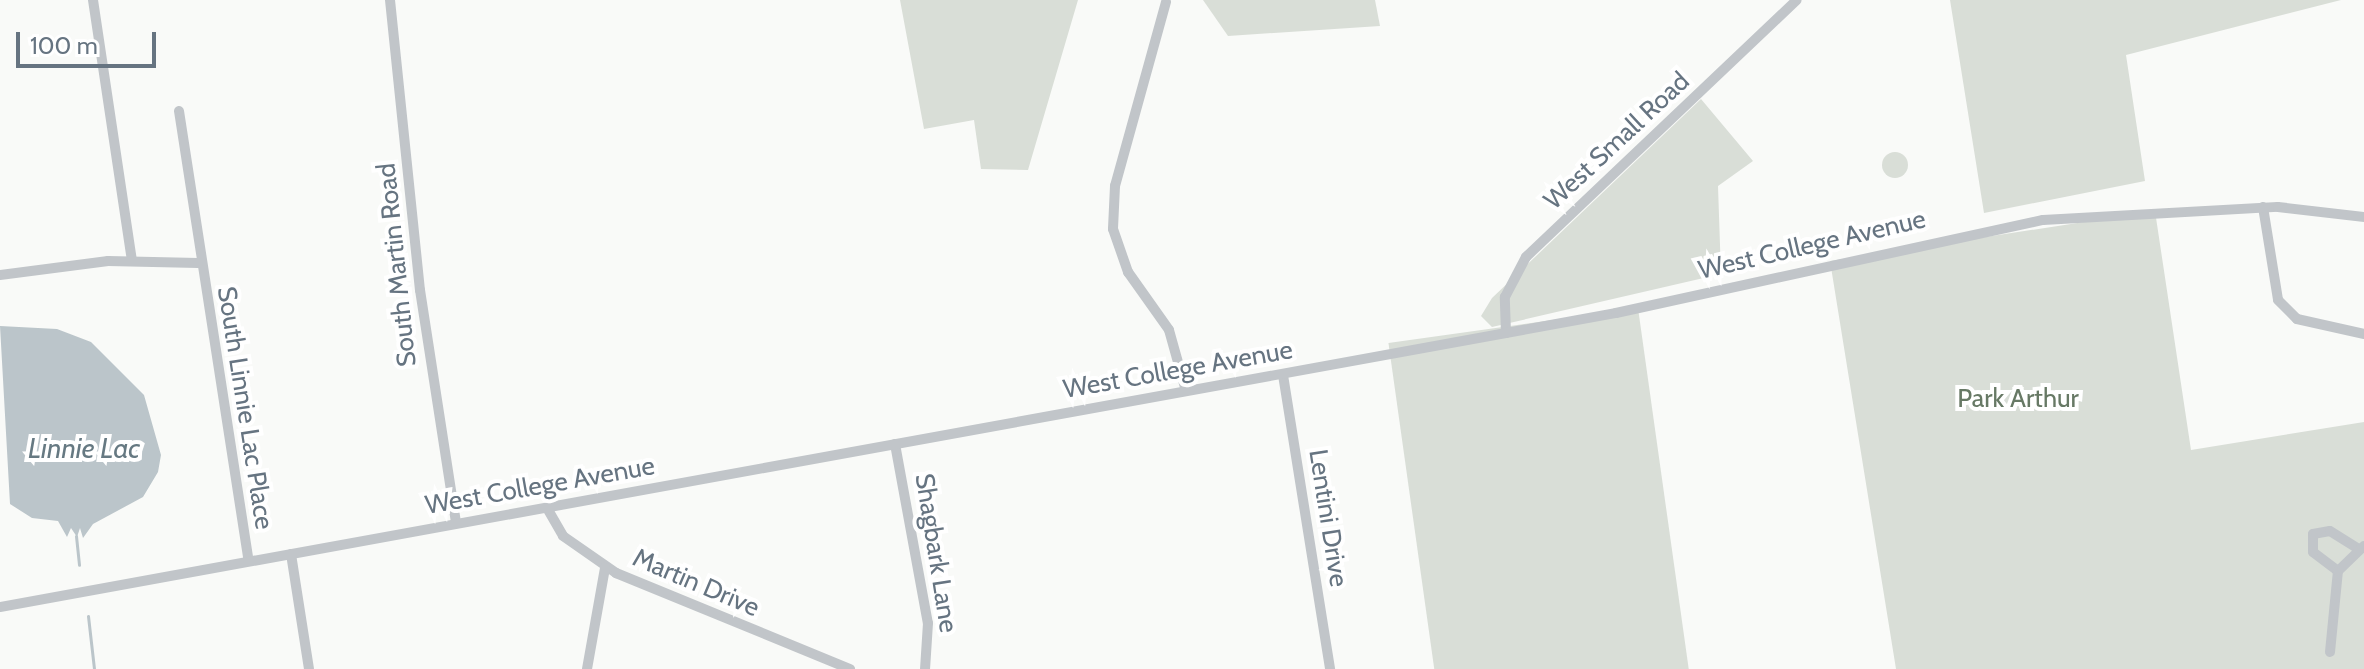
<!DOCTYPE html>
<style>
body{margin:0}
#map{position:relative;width:2364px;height:669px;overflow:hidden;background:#f9faf8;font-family:Cabin,sans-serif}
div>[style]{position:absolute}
.green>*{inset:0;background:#d9ded7;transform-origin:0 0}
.round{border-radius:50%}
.water>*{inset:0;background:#bbc5ca}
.stream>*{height:3px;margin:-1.5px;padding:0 1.5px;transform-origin:1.5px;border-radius:1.5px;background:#bbc5ca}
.minor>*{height:10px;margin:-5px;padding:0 5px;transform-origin:5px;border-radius:5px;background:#c1c5c9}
span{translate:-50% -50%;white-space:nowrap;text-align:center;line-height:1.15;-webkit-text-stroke:8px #fff;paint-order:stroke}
.street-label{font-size:26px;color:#667481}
.park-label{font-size:26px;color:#677965}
.water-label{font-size:28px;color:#667982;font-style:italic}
.scale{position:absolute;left:16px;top:32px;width:140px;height:36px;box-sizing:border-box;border:4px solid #667481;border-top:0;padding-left:10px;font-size:24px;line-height:28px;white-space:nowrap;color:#667481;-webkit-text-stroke:6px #fff;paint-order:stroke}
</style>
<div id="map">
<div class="green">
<div style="clip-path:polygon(900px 0,1078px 0,1028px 170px,981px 169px,974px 120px,924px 129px)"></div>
<div style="clip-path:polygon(1203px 0,1375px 0,1380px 26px,1228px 36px)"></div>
<div style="clip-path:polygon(1950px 0,2341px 0,2126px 55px,2145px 181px,1984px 213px)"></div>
<div style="clip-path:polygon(1701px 99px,1753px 161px,1718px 186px,1721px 274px,1492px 327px,1481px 316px,1492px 298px)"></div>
<div class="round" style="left:1882px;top:152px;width:26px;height:26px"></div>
<div style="clip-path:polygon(2155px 211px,2191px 450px,2364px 422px,2364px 669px,1896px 669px,1830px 261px)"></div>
<div style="left:1638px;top:308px;width:365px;height:252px;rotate:82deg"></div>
</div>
<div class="water">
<div style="clip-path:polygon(0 326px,57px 329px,91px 342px,144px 395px,161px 455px,158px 472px,143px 497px,93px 524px,83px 538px,80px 528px,77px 537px,71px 528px,67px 537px,58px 521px,32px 518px,10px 504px)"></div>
</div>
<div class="stream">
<div style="left:76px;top:536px;width:29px;rotate:84deg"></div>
<div style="left:88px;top:616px;width:53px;rotate:83.5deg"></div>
</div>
<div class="minor">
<div style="left:93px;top:0;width:264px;rotate:81.5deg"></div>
<div style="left:390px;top:0;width:292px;rotate:84.1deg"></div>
<div style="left:420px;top:290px;width:236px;rotate:81.2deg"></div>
<div style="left:1166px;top:2px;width:191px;rotate:105.5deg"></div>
<div style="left:1115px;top:186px;width:43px;rotate:92.7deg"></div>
<div style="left:1113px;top:229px;width:46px;rotate:70.8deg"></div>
<div style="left:1128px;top:272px;width:71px;rotate:54.7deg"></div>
<div style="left:1169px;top:330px;width:63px;rotate:74.4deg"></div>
<div style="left:179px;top:111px;width:455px;rotate:81.2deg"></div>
<div style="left:2263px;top:207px;width:94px;rotate:80.8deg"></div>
<div style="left:2278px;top:300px;width:27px;rotate:45deg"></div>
<div style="left:2297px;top:319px;width:69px;rotate:12.6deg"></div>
<div style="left:0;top:275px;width:109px;rotate:-7.4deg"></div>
<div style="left:108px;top:261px;width:90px;rotate:1.3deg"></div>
<div style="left:1506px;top:333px;width:36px;rotate:-92deg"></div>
<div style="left:1505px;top:297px;width:45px;rotate:-62.3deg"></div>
<div style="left:1526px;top:257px;width:373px;rotate:-43.5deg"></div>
<div style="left:1283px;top:375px;width:298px;rotate:80.9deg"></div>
<div style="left:895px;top:444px;width:182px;rotate:79.6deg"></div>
<div style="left:928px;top:623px;width:46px;rotate:93.7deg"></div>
<div style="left:547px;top:508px;width:32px;rotate:60deg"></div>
<div style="left:563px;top:536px;width:65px;rotate:34.9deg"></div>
<div style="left:616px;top:573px;width:253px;rotate:22.3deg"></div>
<div style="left:291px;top:554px;width:116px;rotate:81.1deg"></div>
<div style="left:2338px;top:571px;width:31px;rotate:-143deg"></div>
<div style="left:2313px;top:552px;width:18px;rotate:-90deg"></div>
<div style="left:2313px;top:534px;width:17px;rotate:-10deg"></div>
<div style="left:2330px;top:531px;width:32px;rotate:32deg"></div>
<div style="left:0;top:607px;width:1643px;rotate:-10.31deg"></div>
<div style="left:1616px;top:313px;width:437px;rotate:-12.3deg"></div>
<div style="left:2043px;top:220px;width:235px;rotate:-3.2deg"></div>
<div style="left:2278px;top:207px;width:87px;rotate:6.6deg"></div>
<div style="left:2330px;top:652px;width:81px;rotate:-84.4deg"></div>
<div style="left:2338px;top:571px;width:36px;rotate:-44deg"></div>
<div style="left:587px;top:669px;width:103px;rotate:-79.9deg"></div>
</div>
<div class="street-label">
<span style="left:1617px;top:141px;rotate:-43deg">West Small Road</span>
<span style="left:1812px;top:245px;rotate:-13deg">West College Avenue</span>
<span style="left:397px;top:265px;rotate:-96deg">South Martin Road</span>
<span style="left:1178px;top:370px;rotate:-10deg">West College Avenue</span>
<span style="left:245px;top:408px;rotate:81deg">South Linnie Lac Place</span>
<span style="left:540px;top:486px;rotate:-10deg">West College Avenue</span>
<span style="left:1328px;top:518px;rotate:81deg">Lentini Drive</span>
<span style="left:936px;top:553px;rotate:81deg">Shagbark Lane</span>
<span style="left:696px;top:583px;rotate:23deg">Martin Drive</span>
</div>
<div class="park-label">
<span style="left:2018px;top:399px">Park Arthur</span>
</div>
<div class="water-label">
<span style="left:84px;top:448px">Linnie Lac</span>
</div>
<div class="scale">100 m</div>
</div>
